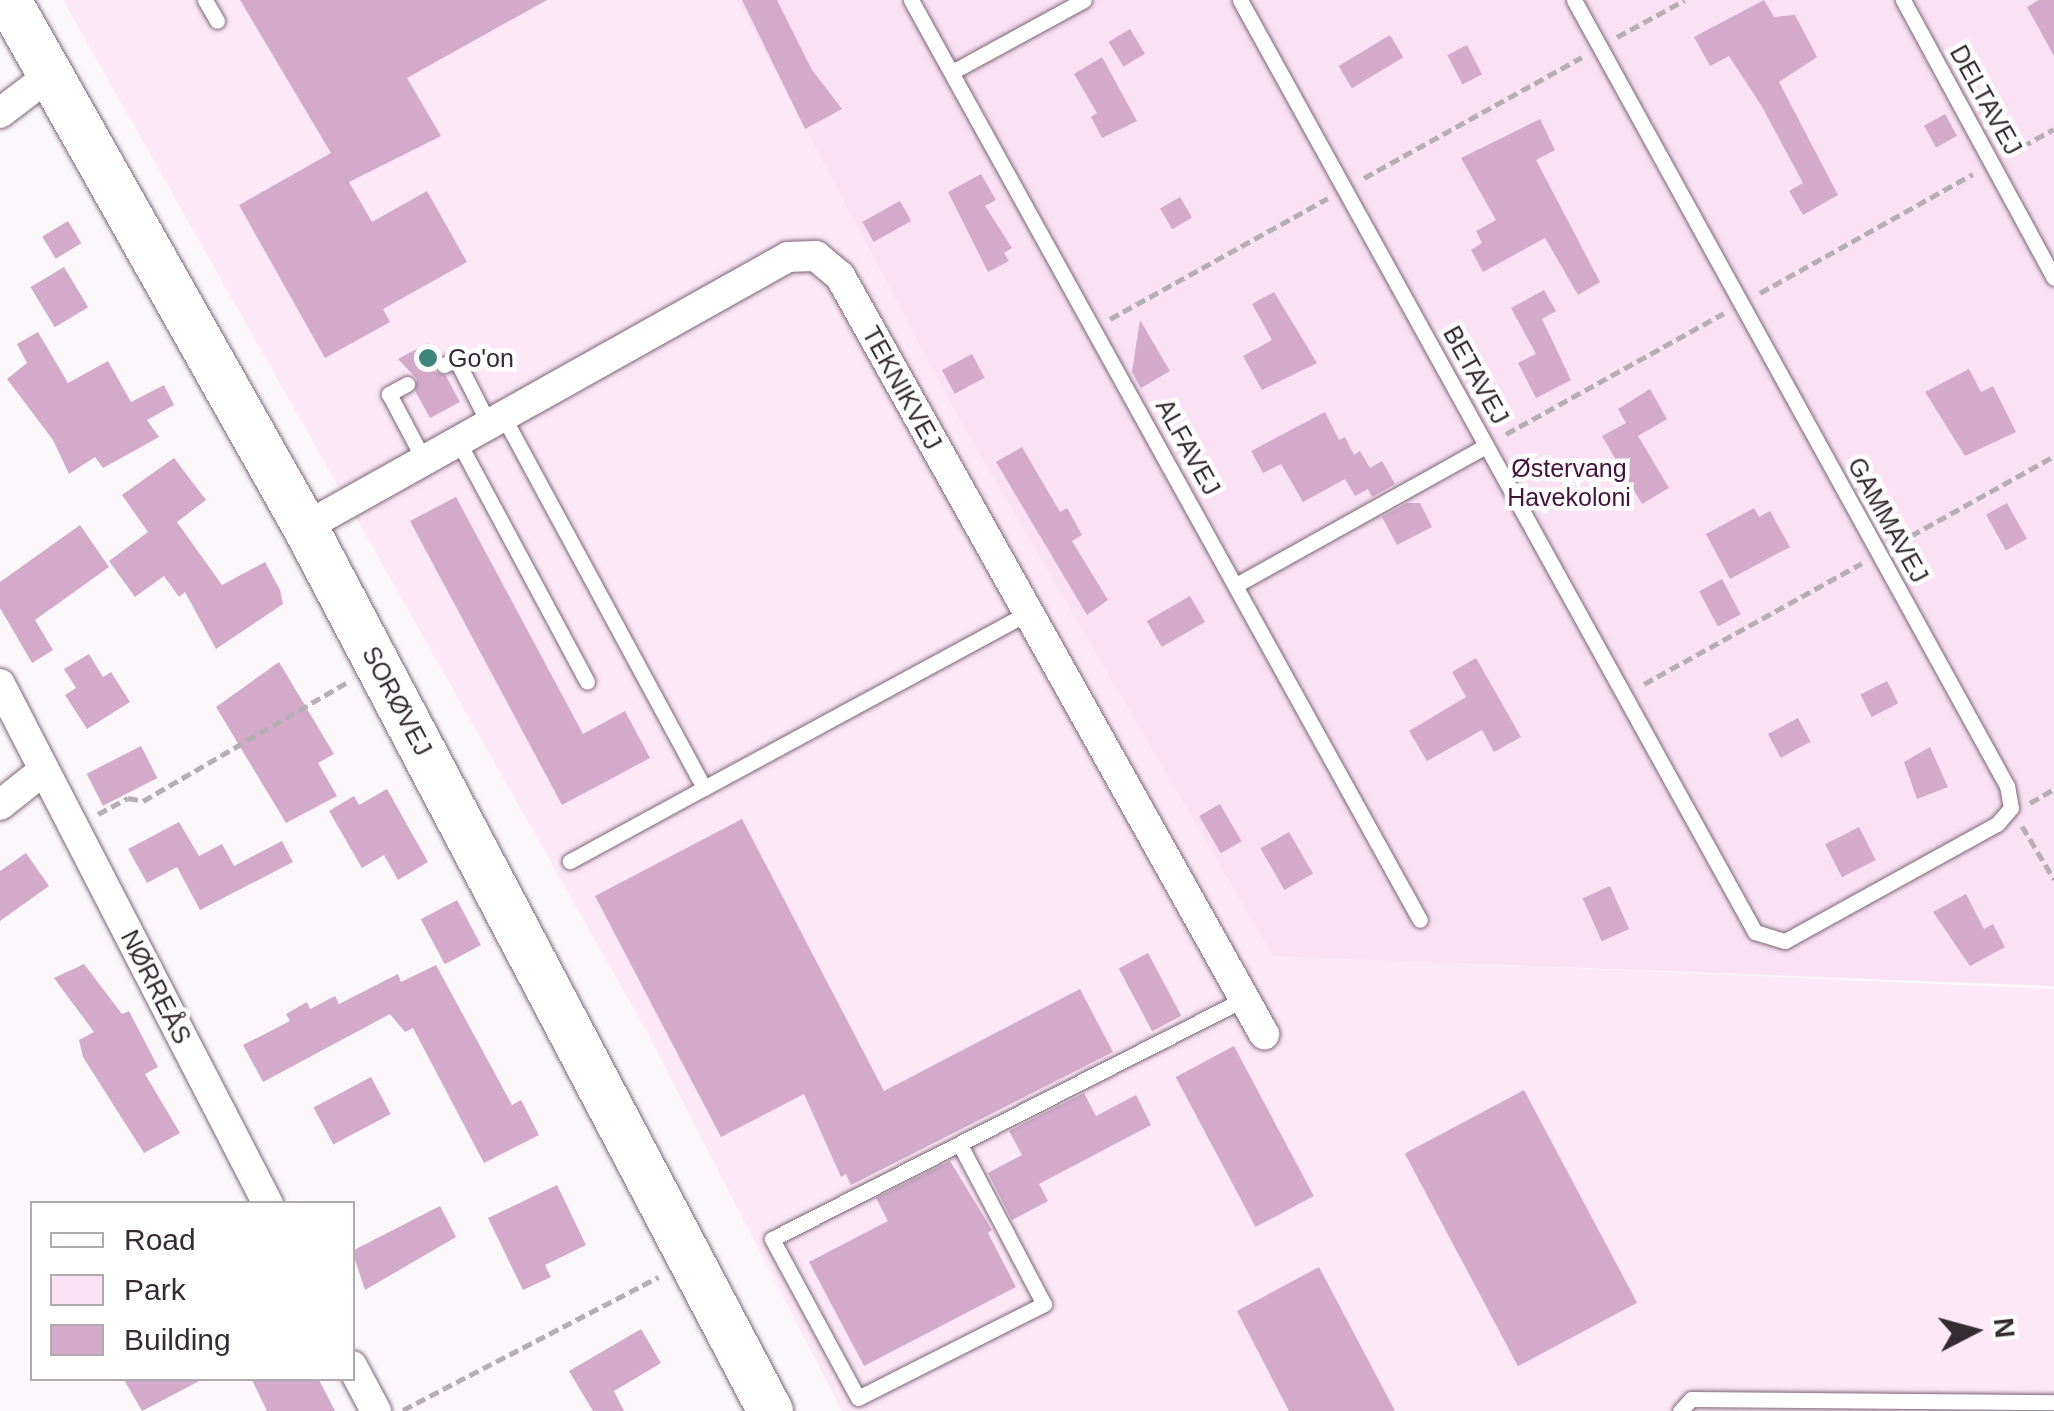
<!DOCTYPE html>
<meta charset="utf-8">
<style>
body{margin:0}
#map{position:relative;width:2054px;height:1411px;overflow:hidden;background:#fcf7fb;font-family:Arial,sans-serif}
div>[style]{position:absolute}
.built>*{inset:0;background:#fce8f7}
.green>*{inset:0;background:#fae2f4}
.building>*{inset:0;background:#d3aaca;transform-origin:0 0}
.path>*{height:5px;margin-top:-2.5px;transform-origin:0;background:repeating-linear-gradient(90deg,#b5aeb4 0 10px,transparent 0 15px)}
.roads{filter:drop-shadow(0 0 2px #7c6577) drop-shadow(0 0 2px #7c6577)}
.lane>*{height:15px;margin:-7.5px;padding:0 7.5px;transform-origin:7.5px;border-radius:7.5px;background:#fff}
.street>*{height:30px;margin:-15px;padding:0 15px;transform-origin:15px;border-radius:15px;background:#fff}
.secondary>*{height:45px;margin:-22.5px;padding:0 22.5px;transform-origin:22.5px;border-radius:22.5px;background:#fff}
.dots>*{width:28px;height:28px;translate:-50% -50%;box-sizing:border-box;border:5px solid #fff;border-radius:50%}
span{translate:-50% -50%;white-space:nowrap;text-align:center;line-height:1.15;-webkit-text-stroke:9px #fff;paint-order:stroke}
.street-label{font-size:25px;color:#352b33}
.poi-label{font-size:25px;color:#352b33}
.left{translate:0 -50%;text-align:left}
.park-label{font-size:25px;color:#44133d}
.legend{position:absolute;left:30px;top:1201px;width:325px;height:180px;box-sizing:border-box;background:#fff;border:2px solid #aeaaad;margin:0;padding:12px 18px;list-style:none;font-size:30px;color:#352b33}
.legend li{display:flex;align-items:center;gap:20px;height:50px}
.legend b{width:50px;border:2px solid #aeaaad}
.north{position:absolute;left:1924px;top:1281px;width:100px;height:100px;-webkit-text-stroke:8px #fff;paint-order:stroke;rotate:84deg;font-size:28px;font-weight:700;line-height:40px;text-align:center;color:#352b33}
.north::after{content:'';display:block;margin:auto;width:35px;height:45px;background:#352b33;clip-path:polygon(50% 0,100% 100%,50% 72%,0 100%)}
</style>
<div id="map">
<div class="built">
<div style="clip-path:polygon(63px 0,737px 0,960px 421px,1273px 955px,2054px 989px,2054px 1411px,842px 1411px,647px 1032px)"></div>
</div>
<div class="green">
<div style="clip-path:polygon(737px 0,2054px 0,2054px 986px,1273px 956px,960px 421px)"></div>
</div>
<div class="building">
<div style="clip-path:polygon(240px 0,547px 0,407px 78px,441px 136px,349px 182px,372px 222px,427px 191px,467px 262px,383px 309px,390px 322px,325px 358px,239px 205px,331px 153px)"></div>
<div style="clip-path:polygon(742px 0,777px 0,812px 70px,842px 109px,805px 129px)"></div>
<div style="clip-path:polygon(1764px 0,1774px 17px,1795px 15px,1817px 57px,1779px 82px,1838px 195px,1803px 215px,1789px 191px,1803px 183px,1761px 105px,1729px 56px,1710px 66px,1694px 37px)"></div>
<div style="clip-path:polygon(2039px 0,2054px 0,2054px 56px,2027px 7px)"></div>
<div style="left:1130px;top:29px;width:29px;height:25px;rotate:59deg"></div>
<div style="left:1390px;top:35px;width:26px;height:60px;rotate:59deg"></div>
<div style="left:1467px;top:45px;width:33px;height:22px;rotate:63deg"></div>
<div style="clip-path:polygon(1102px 57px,1137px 121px,1102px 138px,1091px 117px,1097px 113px,1074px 74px)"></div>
<div style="left:1945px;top:114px;width:25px;height:24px;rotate:61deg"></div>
<div style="clip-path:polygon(1540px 119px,1555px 150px,1536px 160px,1600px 282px,1578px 295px,1545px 238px,1483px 272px,1471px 250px,1482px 243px,1476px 231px,1496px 220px,1461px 158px)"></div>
<div style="clip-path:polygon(981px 174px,996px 200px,985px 206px,1012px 248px,1004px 253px,1009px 261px,988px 272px,948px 192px)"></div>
<div style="left:1180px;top:197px;width:24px;height:23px;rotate:60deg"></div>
<div style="left:900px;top:201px;width:23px;height:43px;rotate:61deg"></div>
<div style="left:68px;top:221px;width:26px;height:30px;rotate:59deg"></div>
<div style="left:64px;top:267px;width:47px;height:39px;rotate:59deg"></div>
<div style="clip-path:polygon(1544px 290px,1556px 311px,1542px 319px,1571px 380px,1536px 398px,1518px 363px,1536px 354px,1511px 308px)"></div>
<div style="clip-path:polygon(1274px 292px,1317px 363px,1262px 390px,1243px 356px,1272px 340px,1252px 304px)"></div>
<div style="clip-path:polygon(1140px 320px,1170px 371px,1141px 388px,1132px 372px)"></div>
<div style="clip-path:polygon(38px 332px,68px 383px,108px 361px,131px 402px,164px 385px,174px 405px,147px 420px,159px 437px,103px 468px,95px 457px,69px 474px,53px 440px,7px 379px,27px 363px,17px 344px)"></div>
<div style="clip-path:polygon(428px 343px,434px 371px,446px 376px,460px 402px,430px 418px,415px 391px,417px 379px,398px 359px)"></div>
<div style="left:972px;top:354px;width:27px;height:34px;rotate:62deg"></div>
<div style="clip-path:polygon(1969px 369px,1981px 392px,1993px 386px,2016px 432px,1965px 456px,1925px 392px)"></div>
<div style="clip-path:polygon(1650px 389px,1667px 419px,1638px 436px,1669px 488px,1642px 504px,1602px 436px,1626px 423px,1618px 409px)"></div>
<div style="clip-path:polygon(1325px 412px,1339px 440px,1345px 437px,1354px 455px,1360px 451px,1370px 468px,1382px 461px,1395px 484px,1372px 497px,1368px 489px,1355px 496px,1345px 479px,1303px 502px,1281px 464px,1263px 473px,1251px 451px)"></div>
<div style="clip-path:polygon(1022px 447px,1060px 512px,1067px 508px,1082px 535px,1072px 541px,1108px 600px,1087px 615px,996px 462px)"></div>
<div style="clip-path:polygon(174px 458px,206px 500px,177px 522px,222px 585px,265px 562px,280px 590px,283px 604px,216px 649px,185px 592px,179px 597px,164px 576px,135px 597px,109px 561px,148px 532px,122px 495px)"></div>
<div style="clip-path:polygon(456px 497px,583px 734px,625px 711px,650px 758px,562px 805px,410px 521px)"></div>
<div style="clip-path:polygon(1407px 503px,1420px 503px,1432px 527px,1397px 545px,1382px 517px)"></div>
<div style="left:2007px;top:503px;width:41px;height:24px;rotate:61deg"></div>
<div style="clip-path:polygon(1754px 508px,1759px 517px,1770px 511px,1790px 547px,1730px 579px,1706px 534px)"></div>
<div style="clip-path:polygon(80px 525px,109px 567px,35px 620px,53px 650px,32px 663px,0 608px,0 582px)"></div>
<div style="left:1722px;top:579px;width:40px;height:26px;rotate:62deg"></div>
<div style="left:1190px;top:596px;width:30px;height:50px;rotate:60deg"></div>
<div style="clip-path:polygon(89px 654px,103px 677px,111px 672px,130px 702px,87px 729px,65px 695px,76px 688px,64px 669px)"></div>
<div style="clip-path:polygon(1476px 658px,1521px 737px,1494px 752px,1482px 730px,1427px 761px,1409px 731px,1466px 697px,1452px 672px)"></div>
<div style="clip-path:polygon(279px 662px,334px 754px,318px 763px,337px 796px,286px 823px,216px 707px)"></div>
<div style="left:1887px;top:681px;width:25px;height:30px;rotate:63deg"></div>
<div style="left:1798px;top:718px;width:27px;height:34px;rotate:62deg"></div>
<div style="left:141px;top:746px;width:36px;height:61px;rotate:63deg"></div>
<div style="clip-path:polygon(1930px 747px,1948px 787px,1917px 799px,1904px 762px)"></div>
<div style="clip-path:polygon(387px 789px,428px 862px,398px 880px,384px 855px,362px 868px,329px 811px,354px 796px,359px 805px)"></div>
<div style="left:1220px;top:804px;width:43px;height:24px;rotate:60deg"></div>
<div style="clip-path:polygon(742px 819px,884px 1091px,1080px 989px,1113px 1052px,851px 1185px,846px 1174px,841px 1177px,804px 1094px,721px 1137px,595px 896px)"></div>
<div style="clip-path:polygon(179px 822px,199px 856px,222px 844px,234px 866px,282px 841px,293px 862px,200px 910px,177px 867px,147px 883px,128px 849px)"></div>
<div style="left:1859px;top:827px;width:37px;height:38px;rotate:63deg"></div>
<div style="left:1289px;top:832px;width:48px;height:33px;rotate:60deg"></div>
<div style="clip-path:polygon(26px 853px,49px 886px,0 921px,0 871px)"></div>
<div style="left:1610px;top:886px;width:47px;height:30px;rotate:66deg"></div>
<div style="clip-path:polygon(1966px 894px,1984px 929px,1993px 924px,2005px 947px,1970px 966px,1933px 912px)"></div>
<div style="left:457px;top:900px;width:51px;height:41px;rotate:62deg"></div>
<div style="left:1148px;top:953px;width:71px;height:33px;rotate:62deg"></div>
<div style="clip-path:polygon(84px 964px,122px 1014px,129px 1011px,158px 1067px,145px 1074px,180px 1133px,144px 1153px,83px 1057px,79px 1040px,94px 1032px,54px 978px)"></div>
<div style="clip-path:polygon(436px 965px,512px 1105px,521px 1100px,539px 1135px,484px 1163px,413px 1028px,405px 1032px,390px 1014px,263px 1082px,243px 1045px,290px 1021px,286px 1014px,307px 1002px,310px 1009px,335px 996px,339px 1004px,398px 974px,401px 982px)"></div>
<div style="left:1234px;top:1046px;width:170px;height:66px;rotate:62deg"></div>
<div style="left:371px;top:1077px;width:42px;height:65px;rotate:62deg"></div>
<div style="left:1524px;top:1090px;width:241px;height:135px;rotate:62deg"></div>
<div style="clip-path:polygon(1084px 1093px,1096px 1116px,1136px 1095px,1151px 1125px,1039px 1184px,1048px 1201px,1012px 1220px,988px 1173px,1022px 1155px,1009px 1131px)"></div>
<div style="clip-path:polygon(950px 1161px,992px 1230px,988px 1233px,1016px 1287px,864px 1366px,809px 1262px,888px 1221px,876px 1198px)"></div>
<div style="clip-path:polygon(557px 1185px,586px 1245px,545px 1265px,551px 1277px,523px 1290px,488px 1218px)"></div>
<div style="clip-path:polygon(440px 1206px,456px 1237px,365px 1290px,352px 1251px)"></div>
<div style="clip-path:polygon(1319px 1267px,1395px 1411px,1289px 1411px,1237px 1311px)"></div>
<div style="clip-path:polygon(641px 1329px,661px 1363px,614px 1391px,624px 1411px,593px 1411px,569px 1371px)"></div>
<div style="clip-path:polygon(123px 1378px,205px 1378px,142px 1411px)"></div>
<div style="clip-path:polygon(251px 1378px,318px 1378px,335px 1411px,267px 1411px)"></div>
</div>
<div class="path">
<div style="left:1617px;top:37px;width:77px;rotate:-28.6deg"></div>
<div style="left:2009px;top:154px;width:51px;rotate:-29.1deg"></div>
<div style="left:1364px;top:178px;width:249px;rotate:-29deg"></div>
<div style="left:1760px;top:293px;width:244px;rotate:-29.2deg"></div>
<div style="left:1110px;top:319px;width:249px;rotate:-29deg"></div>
<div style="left:1506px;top:434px;width:249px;rotate:-29deg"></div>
<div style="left:1898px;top:543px;width:179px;rotate:-29.1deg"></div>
<div style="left:1644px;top:684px;width:249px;rotate:-29deg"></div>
<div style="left:2030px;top:803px;width:28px;rotate:-30deg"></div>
<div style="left:98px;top:814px;width:34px;rotate:-28deg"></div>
<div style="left:128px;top:798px;width:15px;rotate:11deg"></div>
<div style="left:143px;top:801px;width:235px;rotate:-30.2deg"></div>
<div style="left:2022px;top:826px;width:62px;rotate:58.9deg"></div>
<div style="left:403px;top:1410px;width:288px;rotate:-27.5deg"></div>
</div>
<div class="roads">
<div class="lane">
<div style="left:205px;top:0;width:24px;rotate:60deg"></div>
<div style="left:911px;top:0;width:1051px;rotate:61.05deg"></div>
<div style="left:1240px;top:0;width:1065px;rotate:61.08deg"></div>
<div style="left:1755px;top:932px;width:31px;rotate:17deg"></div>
<div style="left:1785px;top:941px;width:242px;rotate:-28.9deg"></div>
<div style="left:1997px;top:824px;width:21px;rotate:-49deg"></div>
<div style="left:2011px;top:808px;width:22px;rotate:-100deg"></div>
<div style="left:2007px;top:786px;width:897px;rotate:-118.85deg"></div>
<div style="left:1903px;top:0;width:316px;rotate:61.5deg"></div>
<div style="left:952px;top:72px;width:150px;rotate:-28.6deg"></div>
<div style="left:444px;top:365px;width:13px;rotate:-27deg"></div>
<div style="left:456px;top:359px;width:73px;rotate:63.1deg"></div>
<div style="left:407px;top:384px;width:21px;rotate:151deg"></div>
<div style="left:389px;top:394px;width:75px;rotate:62.1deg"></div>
<div style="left:503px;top:416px;width:423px;rotate:61.6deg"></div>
<div style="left:704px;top:788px;width:153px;rotate:151.4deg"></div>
<div style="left:458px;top:441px;width:273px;rotate:61.8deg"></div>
<div style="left:1236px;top:585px;width:286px;rotate:-29.1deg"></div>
<div style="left:704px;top:788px;width:368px;rotate:-28.4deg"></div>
<div style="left:960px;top:1145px;width:180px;rotate:62.2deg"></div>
<div style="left:1044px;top:1304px;width:208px;rotate:153.2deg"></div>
<div style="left:858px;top:1398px;width:181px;rotate:-118.4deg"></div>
<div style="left:772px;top:1239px;width:530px;rotate:-26.95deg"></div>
<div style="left:1680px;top:1411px;width:16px;rotate:-47deg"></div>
<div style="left:1691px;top:1399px;width:363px;rotate:0.5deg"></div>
</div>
<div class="street">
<div style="left:0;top:113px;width:63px;rotate:-37.2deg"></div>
<div style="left:305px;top:527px;width:553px;rotate:-29.21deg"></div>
<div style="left:788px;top:257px;width:28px;rotate:-2deg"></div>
<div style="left:816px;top:256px;width:31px;rotate:40deg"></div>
<div style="left:840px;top:276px;width:869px;rotate:60.78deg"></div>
<div style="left:0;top:684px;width:585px;rotate:62.73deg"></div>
<div style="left:0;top:805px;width:56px;rotate:-38.5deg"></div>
<div style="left:352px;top:1366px;width:51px;rotate:61.9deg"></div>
</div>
<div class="secondary">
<div style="left:8px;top:0;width:605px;rotate:60.6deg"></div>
<div style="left:305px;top:527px;width:999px;rotate:62.25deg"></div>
</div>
</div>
<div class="dots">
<div style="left:428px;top:358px;background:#3f857b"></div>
</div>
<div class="street-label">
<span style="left:1986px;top:100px;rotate:61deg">DELTAVEJ</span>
<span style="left:1476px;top:375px;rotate:61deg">BETAVEJ</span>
<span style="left:902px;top:388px;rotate:61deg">TEKNIKVEJ</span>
<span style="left:1188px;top:447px;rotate:61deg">ALFAVEJ</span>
<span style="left:1888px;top:520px;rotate:61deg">GAMMAVEJ</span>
<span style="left:397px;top:701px;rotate:62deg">SORØVEJ</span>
<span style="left:156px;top:987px;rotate:63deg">NØRREÅS</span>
</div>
<div class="poi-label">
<span class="left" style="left:448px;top:358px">Go'on</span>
</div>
<div class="park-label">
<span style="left:1569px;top:483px">Østervang<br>Havekoloni</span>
</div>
<ul class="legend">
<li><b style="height:12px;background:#fff"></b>Road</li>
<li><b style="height:28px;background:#fae2f4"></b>Park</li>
<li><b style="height:28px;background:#d3aaca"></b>Building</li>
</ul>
<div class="north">N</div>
</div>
